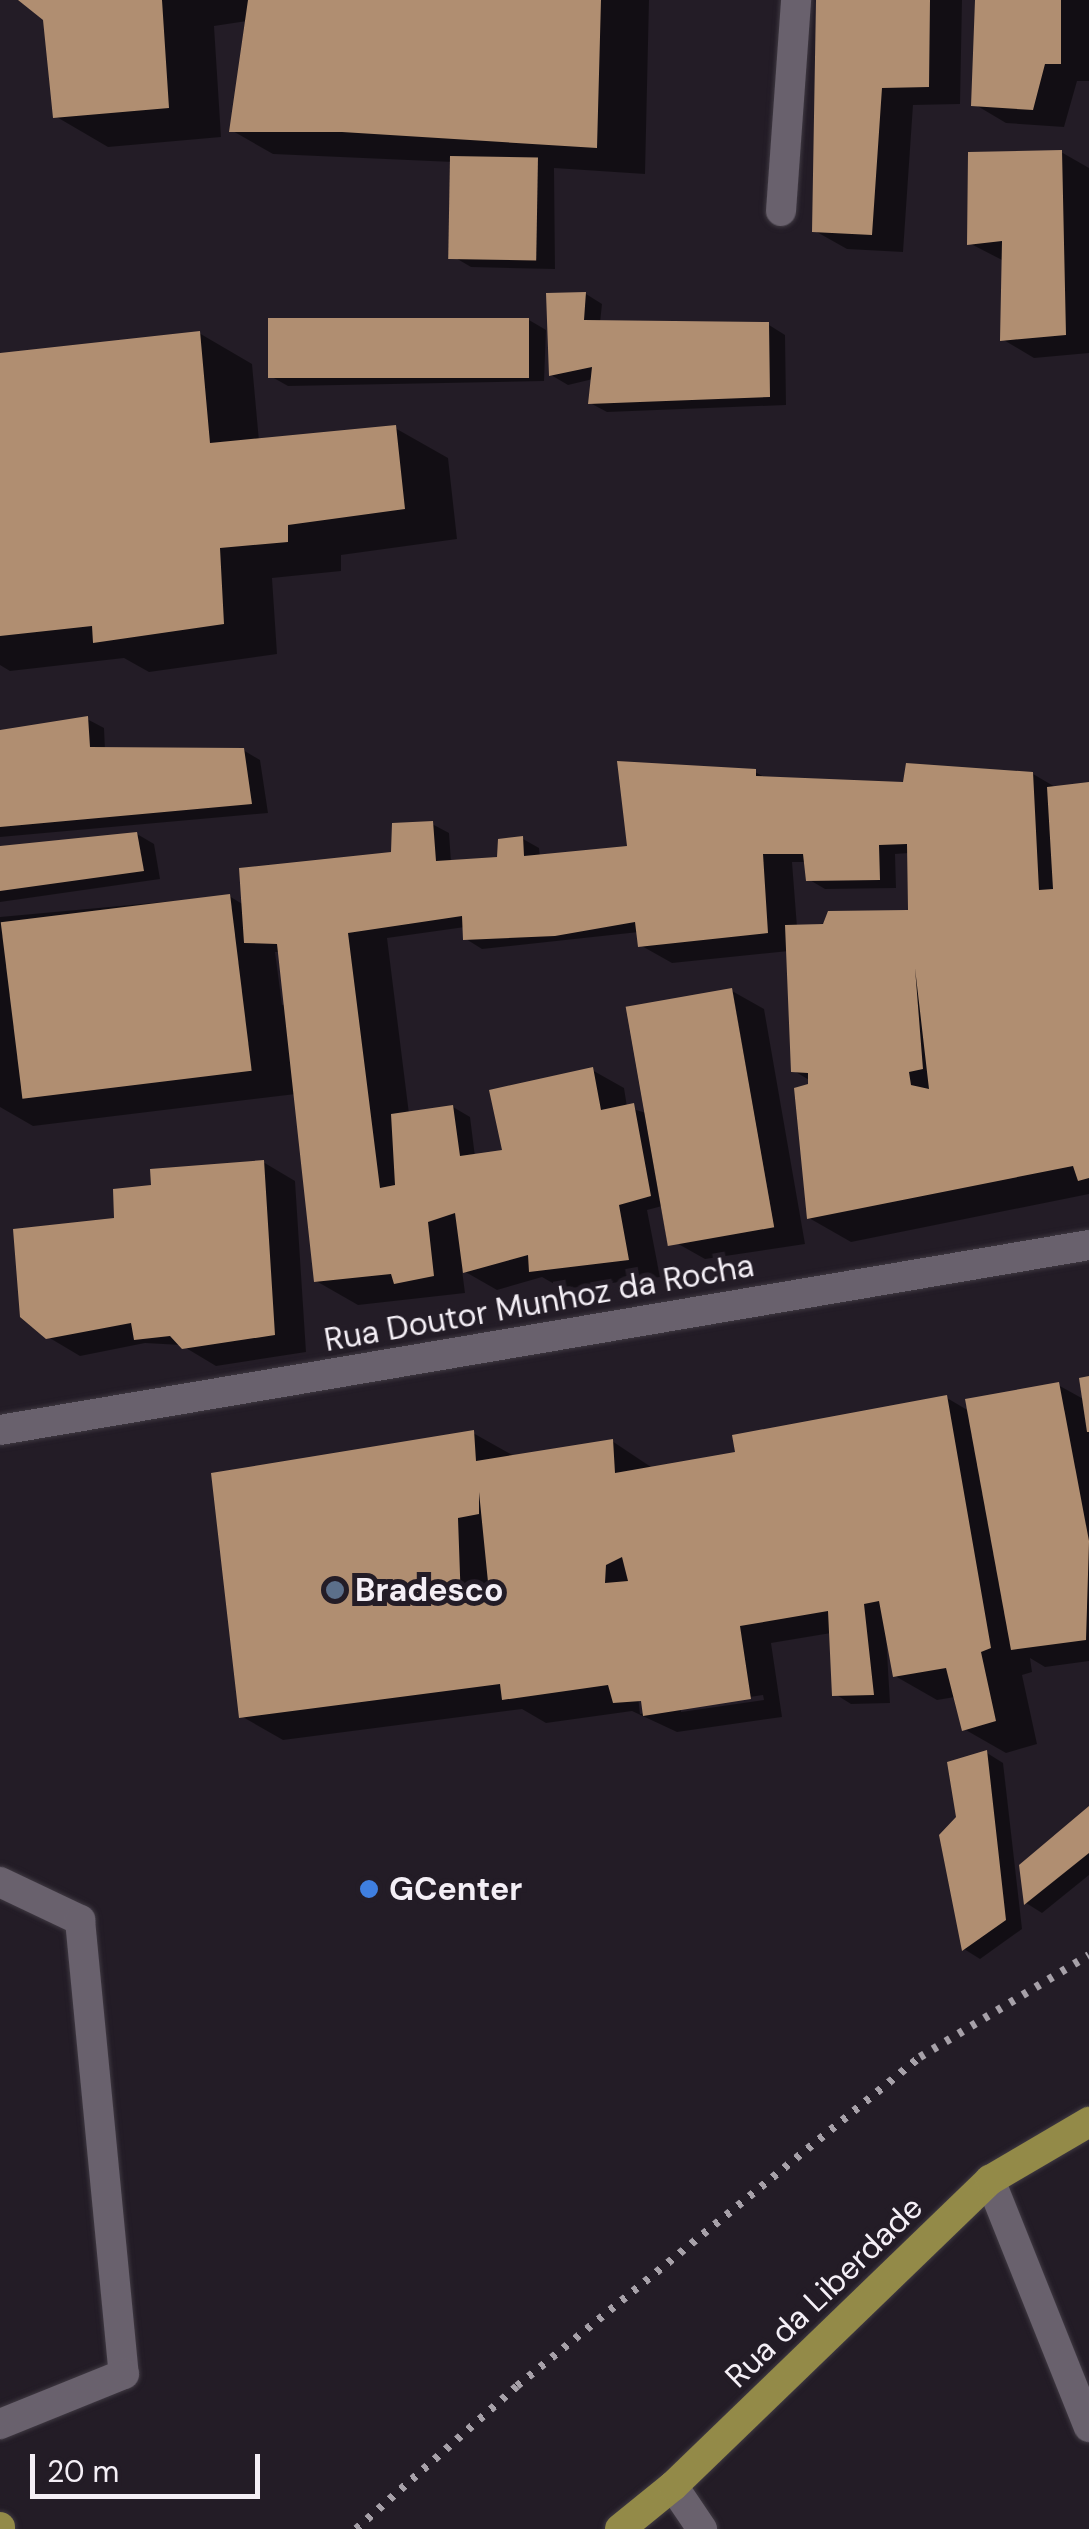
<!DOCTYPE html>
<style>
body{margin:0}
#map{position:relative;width:1089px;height:2529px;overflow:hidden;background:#231c26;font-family:"DM Sans",sans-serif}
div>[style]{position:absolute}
.shadow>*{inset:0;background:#0007}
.building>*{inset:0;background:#b08e71;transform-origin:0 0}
.roads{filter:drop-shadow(0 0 2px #3f3942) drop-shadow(0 0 2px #3f3942)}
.minor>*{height:30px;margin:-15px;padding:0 15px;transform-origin:15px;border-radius:15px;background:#69616d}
.major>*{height:30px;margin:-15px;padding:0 15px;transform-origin:15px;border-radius:15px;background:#938a48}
.rail>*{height:8px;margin-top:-4px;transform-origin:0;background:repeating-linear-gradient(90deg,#a7a1a9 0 5px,transparent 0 15px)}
.dots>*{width:28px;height:28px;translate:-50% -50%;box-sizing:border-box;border:5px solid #231c26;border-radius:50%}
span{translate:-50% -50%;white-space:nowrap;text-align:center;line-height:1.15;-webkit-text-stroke:10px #231c26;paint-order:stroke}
.street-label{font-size:32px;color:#f4eff6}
.poi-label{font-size:32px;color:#f4eff6;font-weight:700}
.left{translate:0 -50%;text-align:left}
.scale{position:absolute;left:30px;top:2454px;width:230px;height:45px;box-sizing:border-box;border:5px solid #f4eff6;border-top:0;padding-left:12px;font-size:30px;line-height:35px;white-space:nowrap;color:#f4eff6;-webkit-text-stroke:8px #231c26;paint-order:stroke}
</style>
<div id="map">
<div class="shadow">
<div style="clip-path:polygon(22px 0,649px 0,645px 174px,554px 168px,555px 269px,471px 267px,454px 257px,453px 162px,273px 154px,231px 130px,247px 21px,214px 26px,221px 137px,108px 147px,55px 116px,45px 18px)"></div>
<div style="clip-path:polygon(818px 0,962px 0,960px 104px,913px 105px,903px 252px,847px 249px,815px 231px)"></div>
<div style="clip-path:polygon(978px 0,1089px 0,1089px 81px,1077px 81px,1064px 127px,1006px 123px,974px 104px)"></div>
<div style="clip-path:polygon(1061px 152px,1089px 168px,1089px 353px,1034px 358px,1002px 339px,1004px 261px,969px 243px)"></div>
<div style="clip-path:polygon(586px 294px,602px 304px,600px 323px,769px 325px,785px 335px,786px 405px,607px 412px,590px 403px,593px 379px,568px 385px,551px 375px)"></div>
<div style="clip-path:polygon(529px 320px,546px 330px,544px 381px,288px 386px,272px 377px)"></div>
<div style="clip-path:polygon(199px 333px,252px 364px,259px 441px,395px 428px,448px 458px,457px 539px,341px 555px,341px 571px,272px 578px,277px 654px,149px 672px,124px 658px,10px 671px,0 665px,0 356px)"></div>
<div style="clip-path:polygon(87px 719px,104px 728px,105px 750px,243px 750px,260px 760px,268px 813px,0 837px,0 732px)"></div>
<div style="clip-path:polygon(evenodd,755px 772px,768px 779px,903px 784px,1033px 774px,1057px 788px,1089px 785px,1089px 1194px,851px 1242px,809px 1218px,811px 1081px,794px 1071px,789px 951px,672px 963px,640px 945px,639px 932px,482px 949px,466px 939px,465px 927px,387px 938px,409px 1114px,453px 1107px,470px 1117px,475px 1157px,505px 1152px,592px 1070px,624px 1088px,627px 1107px,649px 1114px,732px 991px,764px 1009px,805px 1244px,705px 1259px,673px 1241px,666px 1205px,647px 1210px,660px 1277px,563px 1289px,542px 1277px,497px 1290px,462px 1270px,465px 1293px,358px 1305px,316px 1281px,296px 1094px,33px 1126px,0 1107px,0 917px,229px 896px,244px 905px,394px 854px,432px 824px,449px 833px,451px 862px,500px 860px,523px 839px,539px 848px,540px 857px,629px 848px,755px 772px,909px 853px,910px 912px,797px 927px,792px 862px,807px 862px,808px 879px,825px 889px,896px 888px,895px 854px,909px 853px,755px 772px,275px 952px,281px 952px,287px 1004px,282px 1005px,275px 952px)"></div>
<div style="clip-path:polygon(137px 834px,154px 844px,160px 879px,0 902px,0 849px)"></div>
<div style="clip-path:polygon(263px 1162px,295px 1181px,306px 1352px,216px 1366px,181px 1345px,145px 1343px,80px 1356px,48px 1337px,113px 1220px,151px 1187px)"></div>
<div style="clip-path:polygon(evenodd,1089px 1379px,1089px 1661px,1045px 1667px,1030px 1658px,1032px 1672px,1022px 1675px,1037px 1744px,1006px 1753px,964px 1729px,955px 1697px,937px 1700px,895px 1676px,885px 1619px,890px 1703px,851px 1704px,835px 1694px,831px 1633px,771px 1643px,782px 1717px,677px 1732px,632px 1711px,546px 1723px,522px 1709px,283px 1740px,241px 1716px,473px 1433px,516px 1457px,612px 1441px,654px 1469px,738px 1454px,947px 1398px,969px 1411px,1058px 1385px,1087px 1401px,1089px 1379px,635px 1669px,645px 1713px,640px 1714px,635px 1669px,1089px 1379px,763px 1695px,764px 1700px,681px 1712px,681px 1707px,763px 1695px)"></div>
<div style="clip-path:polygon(987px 1753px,1003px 1763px,1022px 1929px,980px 1959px,964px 1949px,959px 1818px)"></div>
<div style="clip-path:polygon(1089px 1809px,1089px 1875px,1042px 1913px,1026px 1903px,1022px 1866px)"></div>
</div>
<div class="building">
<div style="clip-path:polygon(18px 0,162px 0,169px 108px,53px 118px,43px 20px)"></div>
<div style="clip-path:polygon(248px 0,601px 0,597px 148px,342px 132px,229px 132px)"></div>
<div style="clip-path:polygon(816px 0,930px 0,929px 87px,882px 88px,872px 235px,812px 232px)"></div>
<div style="clip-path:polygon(975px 0,1061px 0,1061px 64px,1045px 64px,1033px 110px,971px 106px)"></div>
<div style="clip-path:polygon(1062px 150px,1066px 335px,1000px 341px,1002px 241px,967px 245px,968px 152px)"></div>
<div style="left:450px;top:156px;width:88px;height:103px;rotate:1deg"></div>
<div style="clip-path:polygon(586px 292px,584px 320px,769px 322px,770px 397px,588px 404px,592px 367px,549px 376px,546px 293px)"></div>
<div style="left:268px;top:318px;width:261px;height:60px"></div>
<div style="clip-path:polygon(200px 331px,210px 443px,396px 425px,405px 509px,288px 525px,288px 542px,220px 548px,224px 624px,93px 643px,92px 626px,0 636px,0 353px)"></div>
<div style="clip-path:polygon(88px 716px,90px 747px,244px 748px,252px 804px,0 827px,0 730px)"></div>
<div style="clip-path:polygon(evenodd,617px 761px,756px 769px,756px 776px,903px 782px,906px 763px,1033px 772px,1039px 890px,1053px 889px,1047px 787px,1089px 782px,1089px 1178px,1078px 1181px,1073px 1166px,807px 1219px,794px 1088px,808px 1084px,808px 1073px,791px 1072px,785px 925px,823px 924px,828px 911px,908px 910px,907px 844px,879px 845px,880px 880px,806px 881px,803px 854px,763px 854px,768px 933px,638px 947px,635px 922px,555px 936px,463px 940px,462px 916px,348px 933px,380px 1188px,395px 1185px,391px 1114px,453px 1105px,460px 1156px,502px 1150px,489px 1090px,593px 1067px,601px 1110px,634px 1103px,651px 1196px,619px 1205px,629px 1260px,529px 1272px,528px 1255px,463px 1273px,455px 1213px,428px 1222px,434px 1276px,394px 1284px,391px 1274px,314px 1282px,277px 944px,244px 943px,239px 868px,391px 852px,392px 823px,433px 821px,436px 861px,497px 857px,498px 839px,523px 836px,524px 856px,627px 846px,617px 761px,915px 968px,929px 1089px,911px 1085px,909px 1072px,923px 1069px,915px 968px)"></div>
<div style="clip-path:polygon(137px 832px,144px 871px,0 891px,0 846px)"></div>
<div style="left:230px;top:894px;width:178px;height:231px;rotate:83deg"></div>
<div style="left:732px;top:988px;width:243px;height:108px;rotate:80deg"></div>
<div style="clip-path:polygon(264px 1160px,275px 1335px,182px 1349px,170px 1336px,134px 1340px,131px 1323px,46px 1339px,20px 1317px,13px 1229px,114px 1218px,113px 1189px,151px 1185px,150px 1169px)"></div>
<div style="clip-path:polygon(1089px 1376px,1089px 1432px,1087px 1432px,1079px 1378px)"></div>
<div style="clip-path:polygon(1059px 1382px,1089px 1541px,1086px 1640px,1011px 1650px,965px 1399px)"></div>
<div style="clip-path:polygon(evenodd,947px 1395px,991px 1648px,981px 1652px,996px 1721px,962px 1731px,946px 1668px,893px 1677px,879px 1601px,864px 1604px,874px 1695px,832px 1696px,828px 1611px,740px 1626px,751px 1699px,643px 1716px,641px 1701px,613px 1703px,608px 1685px,502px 1700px,500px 1684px,239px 1718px,211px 1473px,474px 1430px,476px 1461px,613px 1439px,615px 1473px,735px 1452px,732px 1435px,947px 1395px,479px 1492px,490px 1602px,461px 1603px,458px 1518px,479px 1514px,479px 1492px,947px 1395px,622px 1557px,628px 1581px,605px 1583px,606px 1565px,622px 1557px)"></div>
<div style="clip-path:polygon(987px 1750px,1006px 1920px,962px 1951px,939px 1835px,956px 1817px,947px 1762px)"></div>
<div style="clip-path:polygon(1089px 1806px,1089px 1853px,1024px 1905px,1019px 1865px)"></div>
</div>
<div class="roads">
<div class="minor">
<div style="left:781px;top:211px;width:212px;rotate:-85.9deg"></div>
<div style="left:0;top:1430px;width:1105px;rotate:-9.64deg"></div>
<div style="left:0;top:1882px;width:89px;rotate:25.4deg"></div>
<div style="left:80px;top:1920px;width:456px;rotate:84.5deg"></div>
<div style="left:124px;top:2374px;width:134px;rotate:158deg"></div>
<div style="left:990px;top:2180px;width:266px;rotate:68.2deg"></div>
<div style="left:673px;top:2486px;width:52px;rotate:56deg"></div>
</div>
<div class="major">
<div style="left:0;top:2527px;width:2px;rotate:90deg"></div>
<div style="left:620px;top:2529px;width:68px;rotate:-39.1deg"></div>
<div style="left:673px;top:2486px;width:441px;rotate:-44deg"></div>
<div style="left:990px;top:2180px;width:115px;rotate:-30.4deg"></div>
</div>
</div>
<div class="rail">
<div style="left:356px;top:2529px;width:215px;rotate:-41.6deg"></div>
<div style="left:517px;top:2386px;width:520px;rotate:-39.23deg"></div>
<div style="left:920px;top:2057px;width:197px;rotate:-31.1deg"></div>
</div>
<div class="dots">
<div style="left:335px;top:1590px;background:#5c6f8a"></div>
<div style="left:369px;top:1889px;background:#3f7fe0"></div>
</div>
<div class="street-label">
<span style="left:539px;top:1303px;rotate:-10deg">Rua Doutor Munhoz da Rocha</span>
<span style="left:824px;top:2292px;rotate:-44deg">Rua da Liberdade</span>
</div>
<div class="poi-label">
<span class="left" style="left:355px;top:1590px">Bradesco</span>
<span class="left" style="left:389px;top:1889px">GCenter</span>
</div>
<div class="scale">20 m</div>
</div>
